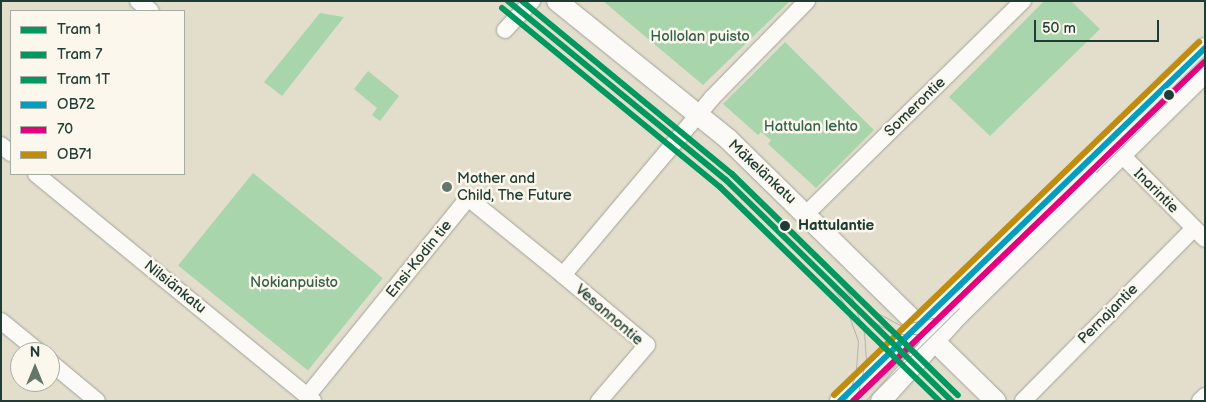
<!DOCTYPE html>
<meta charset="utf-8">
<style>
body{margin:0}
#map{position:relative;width:1206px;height:402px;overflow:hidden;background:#e3decc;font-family:"Balsamiq Sans",sans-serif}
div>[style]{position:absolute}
.green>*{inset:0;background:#a8d5ac;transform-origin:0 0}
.roads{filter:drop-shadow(0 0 1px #a2a297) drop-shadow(0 0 1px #a2a297)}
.minor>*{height:16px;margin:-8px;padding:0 8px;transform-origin:8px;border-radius:8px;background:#fbfaf7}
.major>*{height:20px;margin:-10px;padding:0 10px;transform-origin:10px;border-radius:10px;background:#fbfaf7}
.tram>*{height:1px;margin:-0.5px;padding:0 0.5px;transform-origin:0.5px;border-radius:0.5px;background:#b2b4b1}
.bus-1>*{height:6px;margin:-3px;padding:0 3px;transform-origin:3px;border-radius:3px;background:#039ebf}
.bus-2>*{height:6px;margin:-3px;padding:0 3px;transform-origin:3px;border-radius:3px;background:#e5007d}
.bus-3>*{height:6px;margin:-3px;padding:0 3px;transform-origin:3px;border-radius:3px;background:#c18c0d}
.tram-1>*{height:6px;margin:-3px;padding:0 3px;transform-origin:3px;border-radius:3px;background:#00985f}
.tram-2>*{height:6px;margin:-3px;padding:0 3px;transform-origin:3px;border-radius:3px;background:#00985f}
.tram-3>*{height:6px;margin:-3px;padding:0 3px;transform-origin:3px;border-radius:3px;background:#00985f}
.dots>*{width:14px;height:14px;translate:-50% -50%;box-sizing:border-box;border:2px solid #fbf7ec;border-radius:50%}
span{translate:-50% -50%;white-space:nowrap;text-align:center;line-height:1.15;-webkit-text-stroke:5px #fbf7ec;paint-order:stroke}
.park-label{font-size:15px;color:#35614b}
.street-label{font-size:15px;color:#1f3d34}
.poi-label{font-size:15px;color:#1f3d34}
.left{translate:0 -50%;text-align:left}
.stop-label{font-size:15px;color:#1f3d34;font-weight:700}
.frame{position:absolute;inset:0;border:2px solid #1f3d34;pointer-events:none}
.legend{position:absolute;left:10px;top:10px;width:175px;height:165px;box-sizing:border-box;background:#fbf7ec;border:1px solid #a3ada2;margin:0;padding:6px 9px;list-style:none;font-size:15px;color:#1f3d34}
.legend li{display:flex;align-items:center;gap:10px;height:25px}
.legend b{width:25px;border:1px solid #a3ada2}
.north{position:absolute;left:10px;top:342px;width:50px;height:50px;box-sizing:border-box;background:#fbf7ec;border:1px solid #a3ada2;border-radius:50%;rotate:0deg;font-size:14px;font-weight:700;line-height:20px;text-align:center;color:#1f3d34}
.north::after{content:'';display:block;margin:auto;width:18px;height:22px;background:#647569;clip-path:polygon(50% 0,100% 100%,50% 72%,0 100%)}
.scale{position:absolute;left:1034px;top:20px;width:125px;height:22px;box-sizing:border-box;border:2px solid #1f3d34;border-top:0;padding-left:6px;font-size:15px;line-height:18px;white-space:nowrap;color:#1f3d34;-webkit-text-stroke:4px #fbf7ec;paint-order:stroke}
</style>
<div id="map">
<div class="green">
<div style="clip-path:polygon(603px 1px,790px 1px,703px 85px)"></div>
<div style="clip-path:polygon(1044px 1px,1071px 1px,1100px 29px,990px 136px,949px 97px)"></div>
<div style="clip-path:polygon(320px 13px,344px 17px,282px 96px,264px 82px)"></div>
<div style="clip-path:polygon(785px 42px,874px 130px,816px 188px,768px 144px,771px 140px,761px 132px,758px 135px,723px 104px)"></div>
<div style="clip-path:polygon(368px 71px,399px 96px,380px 121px,372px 115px,377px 108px,354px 89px)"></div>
<div style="left:253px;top:173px;width:167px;height:119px;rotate:39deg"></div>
</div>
<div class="roads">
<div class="minor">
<div style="left:138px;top:1px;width:16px;rotate:38deg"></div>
<div style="left:505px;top:30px;width:40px;rotate:-47deg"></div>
<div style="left:1px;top:145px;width:13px;rotate:39deg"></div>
<div style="left:1114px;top:147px;width:129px;rotate:45.3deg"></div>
<div style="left:36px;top:174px;width:358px;rotate:39.3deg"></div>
<div style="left:807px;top:213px;width:303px;rotate:-44.5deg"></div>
<div style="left:563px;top:275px;width:109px;rotate:39.8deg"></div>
<div style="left:647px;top:345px;width:74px;rotate:130.6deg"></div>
<div style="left:1px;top:321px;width:49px;rotate:39.2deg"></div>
<div style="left:50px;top:362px;width:61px;rotate:39.7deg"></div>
<div style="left:308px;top:395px;width:254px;rotate:-50.9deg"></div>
<div style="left:468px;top:198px;width:122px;rotate:39deg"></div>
<div style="left:563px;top:275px;width:231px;rotate:-49.9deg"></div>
<div style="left:712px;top:98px;width:136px;rotate:-45.6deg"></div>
<div style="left:1023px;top:401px;width:243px;rotate:-45.3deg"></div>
<div style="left:1200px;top:401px;width:7px;rotate:-45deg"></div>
</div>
<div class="major">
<div style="left:557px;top:1px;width:220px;rotate:38.9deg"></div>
<div style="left:728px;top:139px;width:375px;rotate:44.4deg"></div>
<div style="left:840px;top:401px;width:134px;rotate:-42.6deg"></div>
<div style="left:939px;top:310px;width:373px;rotate:-44.6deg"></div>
<div style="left:881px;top:401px;width:114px;rotate:-48.2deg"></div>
<div style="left:957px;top:316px;width:348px;rotate:-44.5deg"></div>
</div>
</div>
<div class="tram">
<div style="left:1096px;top:172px;width:112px;rotate:-44.6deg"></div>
<div style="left:834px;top:275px;width:29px;rotate:52deg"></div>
<div style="left:852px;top:298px;width:36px;rotate:71deg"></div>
<div style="left:864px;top:332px;width:26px;rotate:86deg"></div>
<div style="left:866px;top:358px;width:39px;rotate:103deg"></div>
<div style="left:824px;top:276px;width:36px;rotate:54deg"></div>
<div style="left:845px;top:305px;width:38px;rotate:70deg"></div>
<div style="left:858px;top:341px;width:32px;rotate:94deg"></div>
<div style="left:856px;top:373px;width:30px;rotate:110deg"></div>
<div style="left:868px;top:308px;width:36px;rotate:28deg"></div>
<div style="left:900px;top:325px;width:35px;rotate:-12deg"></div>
<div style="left:867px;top:318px;width:32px;rotate:30deg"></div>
<div style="left:895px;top:334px;width:28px"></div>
<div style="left:855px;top:401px;width:492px;rotate:-44.7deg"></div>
<div style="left:865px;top:401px;width:132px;rotate:-44.7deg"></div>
</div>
<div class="bus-1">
<div style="left:840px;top:401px;width:508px;rotate:-44.04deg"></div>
</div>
<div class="bus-2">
<div style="left:853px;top:401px;width:489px;rotate:-44deg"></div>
</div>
<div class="bus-3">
<div style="left:834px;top:395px;width:508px;rotate:-44.04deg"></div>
</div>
<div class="tram-1">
<div style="left:508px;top:1px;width:282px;rotate:39.4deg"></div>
<div style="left:726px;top:180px;width:316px;rotate:44.4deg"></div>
</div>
<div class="tram-2">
<div style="left:502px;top:8px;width:282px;rotate:39.4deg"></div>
<div style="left:720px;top:187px;width:306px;rotate:44.3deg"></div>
</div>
<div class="tram-3">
<div style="left:522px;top:1px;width:272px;rotate:39.5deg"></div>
<div style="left:732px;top:174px;width:316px;rotate:44.4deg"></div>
</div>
<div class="dots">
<div style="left:1169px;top:95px;background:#1f3d34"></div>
<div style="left:447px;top:187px;background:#647569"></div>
<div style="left:785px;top:226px;background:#1f3d34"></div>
</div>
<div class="park-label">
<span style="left:700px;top:37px">Hollolan puisto</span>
<span style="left:811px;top:127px">Hattulan lehto</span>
<span style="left:294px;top:283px">Nokianpuisto</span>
</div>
<div class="street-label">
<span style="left:915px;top:107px;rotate:-44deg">Somerontie</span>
<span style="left:762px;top:172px;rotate:43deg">Mäkelänkatu</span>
<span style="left:1156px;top:191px;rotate:45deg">Inarintie</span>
<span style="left:419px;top:259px;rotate:-51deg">Ensi-Kodin tie</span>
<span style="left:175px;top:287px;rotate:39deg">Nilsiänkatu</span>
<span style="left:1108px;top:314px;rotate:-45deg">Pernajantie</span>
<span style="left:609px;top:315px;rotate:41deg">Vesannontie</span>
</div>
<div class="poi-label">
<span class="left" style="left:457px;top:187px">Mother and<br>Child, The Future</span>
</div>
<div class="stop-label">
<span class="left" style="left:798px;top:226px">Hattulantie</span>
</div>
<div class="frame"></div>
<ul class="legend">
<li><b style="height:6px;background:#00985f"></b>Tram 1</li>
<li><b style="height:6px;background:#00985f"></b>Tram 7</li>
<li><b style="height:6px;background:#00985f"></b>Tram 1T</li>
<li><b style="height:6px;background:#039ebf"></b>OB72</li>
<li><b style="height:6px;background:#e5007d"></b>70</li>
<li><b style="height:6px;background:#c18c0d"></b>OB71</li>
</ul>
<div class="north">N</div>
<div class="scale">50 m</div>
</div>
